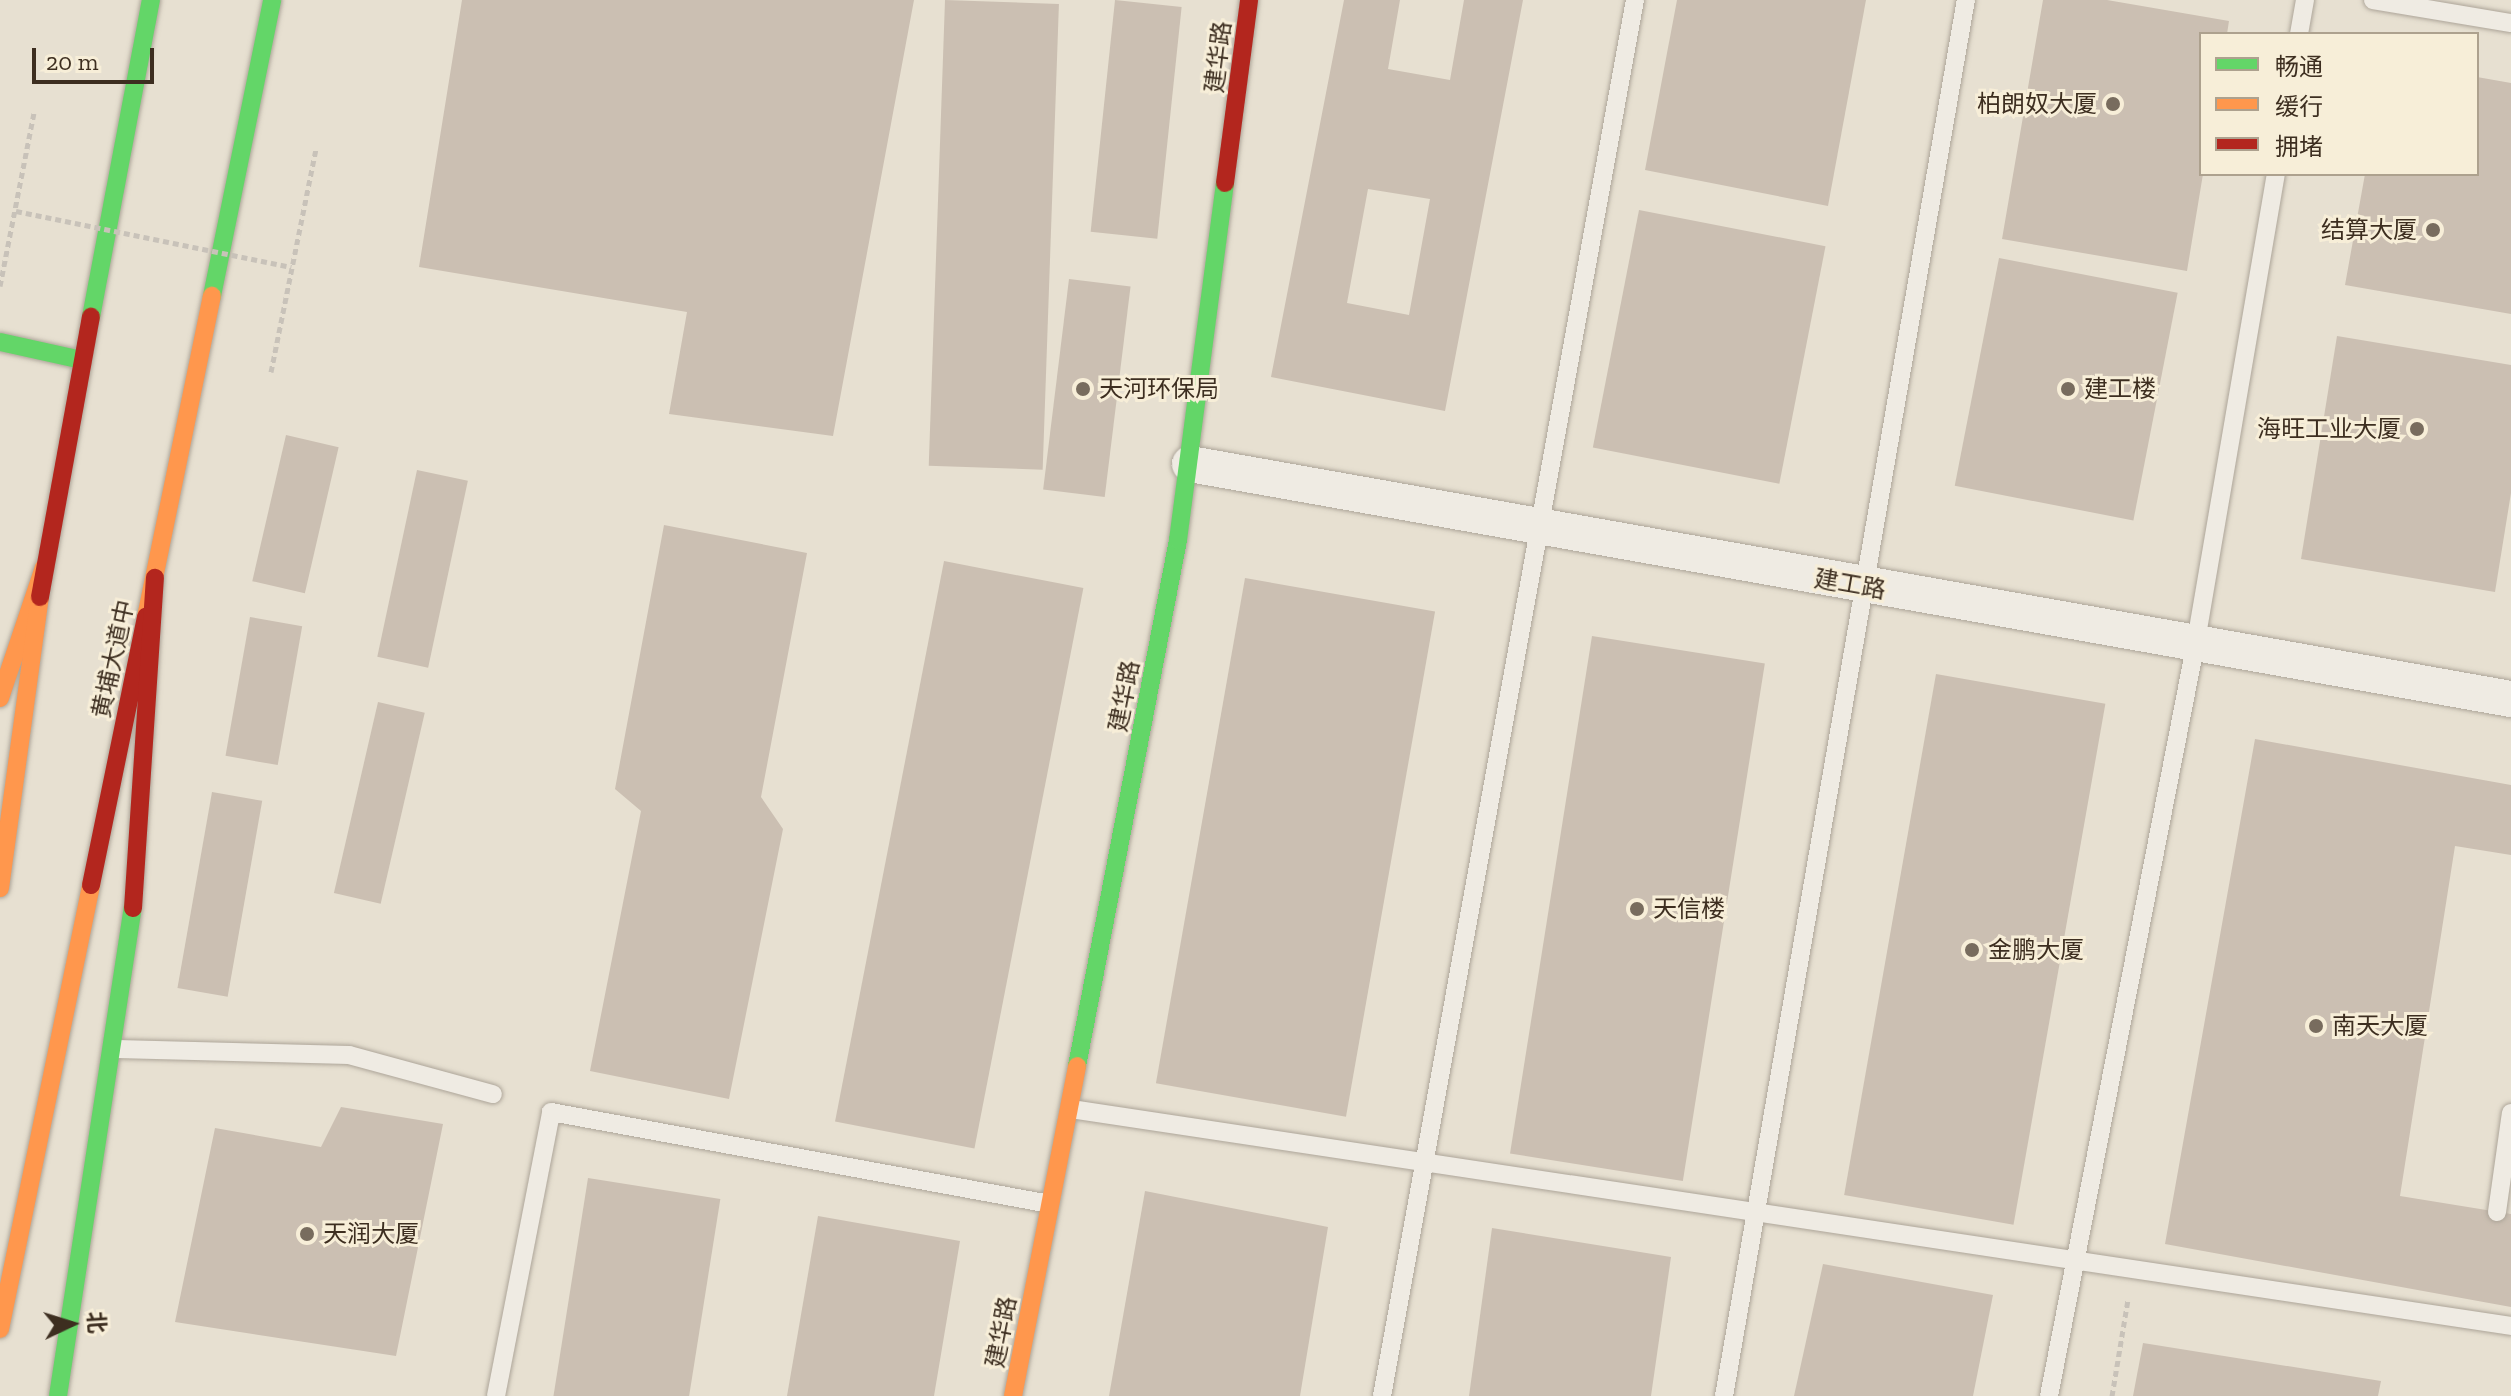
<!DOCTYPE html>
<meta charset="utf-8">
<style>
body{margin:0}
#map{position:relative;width:2511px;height:1396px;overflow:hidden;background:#e7e0d1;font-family:"Zilla Slab","Noto Sans SC",serif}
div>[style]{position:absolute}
.building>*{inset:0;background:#cbbfb2;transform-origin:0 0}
.path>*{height:5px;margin-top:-2.5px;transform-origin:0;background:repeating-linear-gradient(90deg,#c8c2b9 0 6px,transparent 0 10px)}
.roads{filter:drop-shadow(0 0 2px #ada599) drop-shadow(0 0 2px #ada599)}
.lane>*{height:18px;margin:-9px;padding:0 9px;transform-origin:9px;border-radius:9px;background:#efebe3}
.street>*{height:36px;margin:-18px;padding:0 18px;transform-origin:18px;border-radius:18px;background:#efebe3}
.fast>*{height:18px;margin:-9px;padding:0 9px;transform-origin:9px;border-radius:9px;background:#63d668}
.slow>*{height:18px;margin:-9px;padding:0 9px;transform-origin:9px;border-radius:9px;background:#ff974d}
.jam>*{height:18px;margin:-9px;padding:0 9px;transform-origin:9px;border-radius:9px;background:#b3261e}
.path-bridge>*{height:5px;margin-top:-2.5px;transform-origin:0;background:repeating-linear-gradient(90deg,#c8c2b9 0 6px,transparent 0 10px)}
.dots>*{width:22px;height:22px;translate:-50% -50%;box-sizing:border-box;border:4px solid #f7eed8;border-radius:50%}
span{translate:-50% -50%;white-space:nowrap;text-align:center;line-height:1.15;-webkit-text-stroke:6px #f7eed8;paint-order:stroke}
.street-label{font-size:24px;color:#3d2e20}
.poi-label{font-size:24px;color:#3d2e20}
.right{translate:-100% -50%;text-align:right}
.left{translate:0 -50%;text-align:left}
.legend{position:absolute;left:2199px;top:32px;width:280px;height:144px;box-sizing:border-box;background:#f7eed8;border:2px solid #ada18e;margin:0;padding:10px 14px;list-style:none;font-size:24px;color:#3d2e20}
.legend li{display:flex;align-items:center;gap:16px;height:40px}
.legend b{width:40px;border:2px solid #ada18e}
.north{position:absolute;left:32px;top:1284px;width:80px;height:80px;-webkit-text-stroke:6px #f7eed8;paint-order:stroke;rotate:86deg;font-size:22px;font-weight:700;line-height:32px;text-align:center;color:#3d2e20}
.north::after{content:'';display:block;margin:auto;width:28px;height:36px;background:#3d2e20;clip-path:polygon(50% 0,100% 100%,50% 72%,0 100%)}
.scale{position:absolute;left:32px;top:48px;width:122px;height:36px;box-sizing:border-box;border:4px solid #3d2e20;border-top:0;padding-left:10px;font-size:24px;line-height:28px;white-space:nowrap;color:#3d2e20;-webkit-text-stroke:6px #f7eed8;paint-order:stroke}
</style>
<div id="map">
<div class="building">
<div style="clip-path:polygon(462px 0,914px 0,833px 436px,669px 414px,687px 312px,419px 267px)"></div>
<div style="left:945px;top:0;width:114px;height:466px;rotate:2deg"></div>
<div style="left:1115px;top:0;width:67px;height:233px;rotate:6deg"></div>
<div style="clip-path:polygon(evenodd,1344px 0,1400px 0,1388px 69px,1450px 80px,1464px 0,1523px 0,1445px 411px,1271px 377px,1344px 0,1368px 189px,1430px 199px,1409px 315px,1347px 303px,1368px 189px)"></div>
<div style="clip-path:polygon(1677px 0,1866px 0,1828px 206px,1645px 170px)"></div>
<div style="clip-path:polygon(2043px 0,2107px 0,2229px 21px,2227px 34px,2201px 34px,2203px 174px,2187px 271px,2002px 239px)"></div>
<div style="clip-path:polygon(2477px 77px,2511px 83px,2511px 314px,2345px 285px,2365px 174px,2477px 174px)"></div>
<div style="left:1639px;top:210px;width:190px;height:242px;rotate:11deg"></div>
<div style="left:1999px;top:258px;width:182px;height:232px;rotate:11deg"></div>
<div style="left:1069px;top:279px;width:62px;height:212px;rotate:7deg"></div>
<div style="clip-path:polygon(2337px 336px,2511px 365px,2511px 493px,2495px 592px,2301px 559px)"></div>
<div style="left:286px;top:435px;width:54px;height:150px;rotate:13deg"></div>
<div style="left:417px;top:470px;width:52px;height:191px;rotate:12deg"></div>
<div style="clip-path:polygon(664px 525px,807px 553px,761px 797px,783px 829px,729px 1099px,590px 1071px,641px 811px,615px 789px)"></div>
<div style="left:944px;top:561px;width:142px;height:571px;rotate:11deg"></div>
<div style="left:1245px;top:578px;width:193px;height:513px;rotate:10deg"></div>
<div style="left:250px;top:617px;width:53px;height:141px;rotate:10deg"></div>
<div style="left:1592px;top:636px;width:175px;height:524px;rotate:9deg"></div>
<div style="left:1936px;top:674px;width:172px;height:529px;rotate:10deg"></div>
<div style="left:378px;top:702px;width:48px;height:196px;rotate:13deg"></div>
<div style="clip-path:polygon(2255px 739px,2511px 785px,2511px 855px,2455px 846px,2400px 1196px,2511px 1214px,2511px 1307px,2165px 1244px)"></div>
<div style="left:212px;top:792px;width:51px;height:199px;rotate:10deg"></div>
<div style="clip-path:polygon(341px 1107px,443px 1124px,396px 1356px,175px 1322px,215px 1128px,321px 1147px)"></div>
<div style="left:588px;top:1178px;width:134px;height:222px;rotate:9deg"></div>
<div style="clip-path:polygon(1145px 1191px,1328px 1227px,1300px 1396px,1109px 1396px)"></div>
<div style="clip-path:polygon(818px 1216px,960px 1241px,934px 1396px,787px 1396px)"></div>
<div style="clip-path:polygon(1492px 1228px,1671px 1257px,1651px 1396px,1469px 1396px)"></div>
<div style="clip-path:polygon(1823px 1264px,1993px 1295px,1973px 1396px,1794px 1396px)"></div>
<div style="clip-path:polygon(2143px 1343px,2381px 1381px,2378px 1396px,2133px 1396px)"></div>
</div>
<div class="path">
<div style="left:0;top:286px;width:176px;rotate:-78.9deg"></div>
<div style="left:271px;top:372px;width:228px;rotate:-78.6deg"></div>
<div style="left:2112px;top:1396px;width:98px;rotate:-80.6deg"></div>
</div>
<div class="roads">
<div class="lane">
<div style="left:2373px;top:0;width:140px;rotate:9.5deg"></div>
<div style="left:2299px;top:34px;width:35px;rotate:-80deg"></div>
<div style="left:117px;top:1049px;width:232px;rotate:1.5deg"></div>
<div style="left:349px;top:1055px;width:149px;rotate:15.2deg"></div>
<div style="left:1071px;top:1109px;width:1456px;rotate:8.57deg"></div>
<div style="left:2497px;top:1212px;width:100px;rotate:-82deg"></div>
<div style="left:496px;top:1396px;width:289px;rotate:-79deg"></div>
<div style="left:551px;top:1112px;width:507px;rotate:10.45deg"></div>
<div style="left:1382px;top:1396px;width:1419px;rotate:-79.73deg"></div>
<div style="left:1724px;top:1396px;width:1417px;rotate:-80.17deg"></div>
<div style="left:2049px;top:1396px;width:763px;rotate:-78.97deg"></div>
<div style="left:2195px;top:647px;width:480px;rotate:-80.3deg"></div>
</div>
<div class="street">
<div style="left:1190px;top:464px;width:1342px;rotate:10.09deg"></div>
</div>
<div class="fast">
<div style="left:212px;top:296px;width:302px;rotate:-78.5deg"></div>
<div style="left:91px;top:317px;width:323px;rotate:-79.3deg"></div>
<div style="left:0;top:342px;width:84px;rotate:12.4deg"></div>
<div style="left:1077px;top:1066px;width:536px;rotate:-79.13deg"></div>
<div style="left:1178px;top:540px;width:360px;rotate:-82.5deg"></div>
<div style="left:58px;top:1396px;width:494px;rotate:-81.3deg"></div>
</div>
<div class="slow">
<div style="left:146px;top:617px;width:328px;rotate:-78.4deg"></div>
<div style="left:0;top:698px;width:138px;rotate:-71.4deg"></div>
<div style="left:0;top:888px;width:294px;rotate:-82.2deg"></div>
<div style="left:0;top:1329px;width:453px;rotate:-78.4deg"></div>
<div style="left:1013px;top:1396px;width:336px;rotate:-79deg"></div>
</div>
<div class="jam">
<div style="left:1225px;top:183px;width:185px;rotate:-82.5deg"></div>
<div style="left:40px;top:597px;width:285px;rotate:-79.7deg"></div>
<div style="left:91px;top:885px;width:274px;rotate:-78.4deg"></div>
<div style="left:133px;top:908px;width:331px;rotate:-86.2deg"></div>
</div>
</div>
<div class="path-bridge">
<div style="left:16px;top:211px;width:281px;rotate:11.5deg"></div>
</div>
<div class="dots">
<div style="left:2113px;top:104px;background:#786c5e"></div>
<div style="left:2433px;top:230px;background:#786c5e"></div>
<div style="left:1083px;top:389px;background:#786c5e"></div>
<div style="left:2068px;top:389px;background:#786c5e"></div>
<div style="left:2417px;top:429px;background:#786c5e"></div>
<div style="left:1637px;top:909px;background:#786c5e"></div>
<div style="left:1972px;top:950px;background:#786c5e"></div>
<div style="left:2316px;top:1026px;background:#786c5e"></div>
<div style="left:307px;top:1234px;background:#786c5e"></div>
</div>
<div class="street-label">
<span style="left:1218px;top:57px;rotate:-83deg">建华路</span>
<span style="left:1850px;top:584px;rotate:10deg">建工路</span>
<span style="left:113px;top:659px;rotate:-78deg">黄埔大道中</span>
<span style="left:1124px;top:696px;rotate:-79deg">建华路</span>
<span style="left:1001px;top:1332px;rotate:-79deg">建华路</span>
</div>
<div class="poi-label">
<span class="right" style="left:2097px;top:104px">柏朗奴大厦</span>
<span class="right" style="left:2417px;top:230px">结算大厦</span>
<span class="left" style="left:1099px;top:389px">天河环保局</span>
<span class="left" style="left:2084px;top:389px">建工楼</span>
<span class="right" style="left:2401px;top:429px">海旺工业大厦</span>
<span class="left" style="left:1653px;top:909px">天信楼</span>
<span class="left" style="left:1988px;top:950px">金鹏大厦</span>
<span class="left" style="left:2332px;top:1026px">南天大厦</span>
<span class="left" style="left:323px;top:1234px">天润大厦</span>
</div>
<ul class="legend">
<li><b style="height:10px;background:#63d668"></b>畅通</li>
<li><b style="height:10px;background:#ff974d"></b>缓行</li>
<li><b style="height:10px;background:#b3261e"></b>拥堵</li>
</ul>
<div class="north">北</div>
<div class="scale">20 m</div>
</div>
